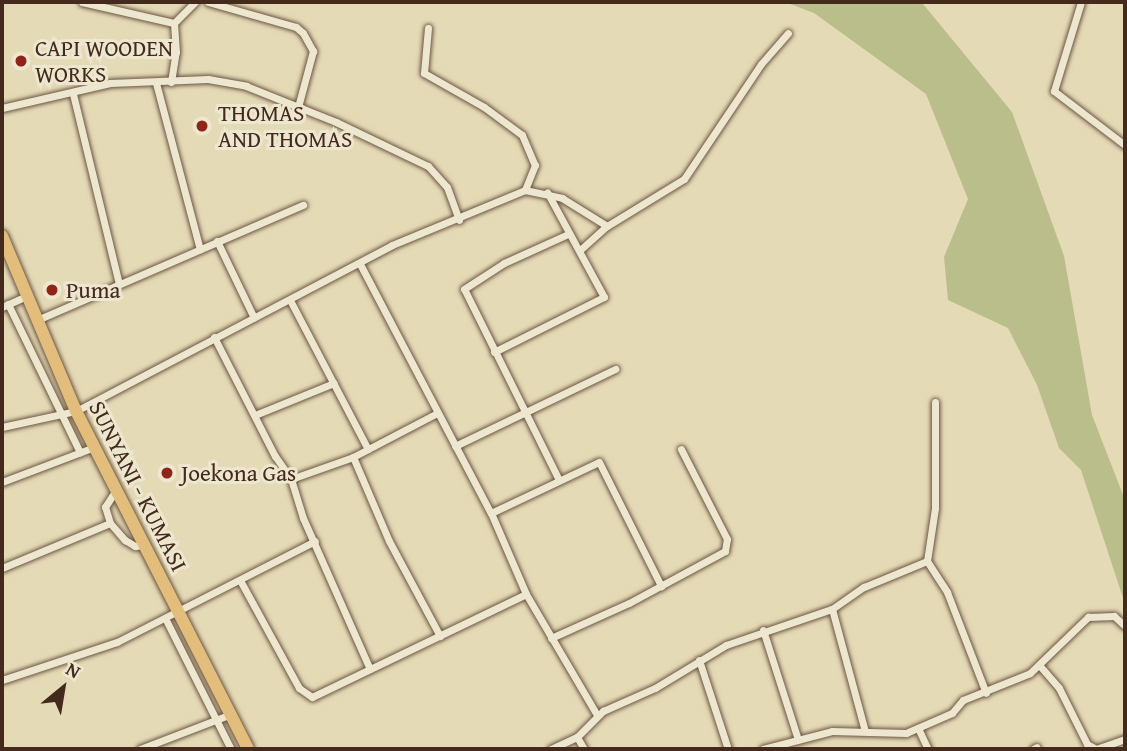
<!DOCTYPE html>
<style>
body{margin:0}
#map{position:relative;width:1127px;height:751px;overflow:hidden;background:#e5dab6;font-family:"Gentium Book Plus",serif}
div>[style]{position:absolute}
.green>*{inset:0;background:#babe8a}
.roads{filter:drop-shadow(0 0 2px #6c5643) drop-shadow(0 0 2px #6c5643)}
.street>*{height:7px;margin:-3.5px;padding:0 3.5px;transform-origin:3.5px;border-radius:3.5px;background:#eee7d0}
.primary>*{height:12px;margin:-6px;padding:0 6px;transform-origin:6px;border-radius:6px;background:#e2bd7b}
.dots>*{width:19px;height:19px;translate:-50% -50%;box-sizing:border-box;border:4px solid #eee7d0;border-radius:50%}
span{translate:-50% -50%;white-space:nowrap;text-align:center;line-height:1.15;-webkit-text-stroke:6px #eee7d0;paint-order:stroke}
.poi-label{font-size:23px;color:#442a1d}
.left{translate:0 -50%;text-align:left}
.street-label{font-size:23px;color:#442a1d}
.frame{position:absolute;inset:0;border:4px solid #442a1d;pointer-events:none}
.north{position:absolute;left:28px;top:653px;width:70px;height:70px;-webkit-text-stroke:5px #eee7d0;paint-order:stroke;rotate:30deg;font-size:19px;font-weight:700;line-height:28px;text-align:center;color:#442a1d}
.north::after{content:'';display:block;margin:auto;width:24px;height:32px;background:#442a1d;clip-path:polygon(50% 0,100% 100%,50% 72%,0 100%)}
</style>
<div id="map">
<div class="green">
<div style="clip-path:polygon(785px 2px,923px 4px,1012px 112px,1064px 256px,1092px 415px,1125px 500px,1125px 604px,1081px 470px,1059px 448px,1037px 385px,1008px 328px,948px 300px,944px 257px,968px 199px,926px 94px,814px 13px)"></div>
</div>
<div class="roads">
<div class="street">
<div style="left:82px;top:2px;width:94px;rotate:12.9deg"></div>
<div style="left:208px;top:2px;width:91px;rotate:15.9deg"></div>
<div style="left:296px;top:27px;width:9px;rotate:41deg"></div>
<div style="left:303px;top:33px;width:21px;rotate:61deg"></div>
<div style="left:313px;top:51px;width:58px;rotate:105deg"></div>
<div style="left:1081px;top:2px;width:93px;rotate:106.9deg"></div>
<div style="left:1054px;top:91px;width:89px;rotate:37.3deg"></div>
<div style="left:174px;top:23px;width:30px;rotate:-45deg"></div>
<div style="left:428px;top:28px;width:45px;rotate:95.1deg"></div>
<div style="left:424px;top:73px;width:69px;rotate:29.5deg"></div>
<div style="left:484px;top:107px;width:47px;rotate:36.4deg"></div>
<div style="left:522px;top:135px;width:33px;rotate:67deg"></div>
<div style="left:535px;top:165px;width:27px;rotate:112deg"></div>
<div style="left:171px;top:82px;width:30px;rotate:-81deg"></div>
<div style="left:176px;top:52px;width:29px;rotate:-94deg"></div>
<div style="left:156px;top:83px;width:172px;rotate:75.2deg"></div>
<div style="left:73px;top:94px;width:195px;rotate:76.4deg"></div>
<div style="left:2px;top:108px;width:111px;rotate:-13deg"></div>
<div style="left:110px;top:83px;width:98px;rotate:-2.3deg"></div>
<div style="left:208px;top:79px;width:39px;rotate:10deg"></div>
<div style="left:246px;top:86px;width:97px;rotate:21.8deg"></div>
<div style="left:336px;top:122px;width:102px;rotate:25.6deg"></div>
<div style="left:428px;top:166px;width:28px;rotate:48deg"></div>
<div style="left:447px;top:187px;width:35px;rotate:70deg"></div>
<div style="left:217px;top:241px;width:85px;rotate:64.3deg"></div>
<div style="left:580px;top:250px;width:36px;rotate:-42deg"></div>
<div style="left:607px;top:226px;width:90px;rotate:-31.4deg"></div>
<div style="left:684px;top:179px;width:138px;rotate:-56.2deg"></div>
<div style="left:761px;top:64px;width:41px;rotate:-48.9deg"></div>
<div style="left:360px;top:264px;width:281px;rotate:62.3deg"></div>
<div style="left:491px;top:513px;width:88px;rotate:66.6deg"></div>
<div style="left:526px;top:594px;width:140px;rotate:59.6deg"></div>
<div style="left:291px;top:302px;width:166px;rotate:62.4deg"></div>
<div style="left:8px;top:304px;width:165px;rotate:64.1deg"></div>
<div style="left:2px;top:307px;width:27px;rotate:-24deg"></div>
<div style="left:37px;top:320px;width:290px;rotate:-23.4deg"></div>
<div style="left:214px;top:337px;width:134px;rotate:62.9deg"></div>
<div style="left:275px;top:456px;width:28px;rotate:55deg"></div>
<div style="left:291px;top:479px;width:41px;rotate:72.9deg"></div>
<div style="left:303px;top:518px;width:165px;rotate:66.1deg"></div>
<div style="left:494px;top:352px;width:123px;rotate:-26.6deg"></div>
<div style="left:604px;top:297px;width:119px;rotate:-118.5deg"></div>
<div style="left:255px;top:415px;width:85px;rotate:-22.1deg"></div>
<div style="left:2px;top:427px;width:76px;rotate:-12.2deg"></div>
<div style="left:76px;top:411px;width:357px;rotate:-27.7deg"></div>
<div style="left:392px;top:245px;width:144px;rotate:-22.5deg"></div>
<div style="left:525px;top:190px;width:38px;rotate:12deg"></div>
<div style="left:562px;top:198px;width:53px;rotate:31.9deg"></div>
<div style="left:455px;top:446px;width:178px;rotate:-25.7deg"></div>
<div style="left:353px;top:457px;width:91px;rotate:66.8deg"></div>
<div style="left:389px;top:541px;width:108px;rotate:61.8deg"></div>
<div style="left:291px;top:479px;width:66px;rotate:-19.5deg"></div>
<div style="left:353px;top:457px;width:95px;rotate:-27.6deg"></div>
<div style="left:559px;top:480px;width:213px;rotate:-116.4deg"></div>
<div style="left:464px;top:289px;width:48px;rotate:-33deg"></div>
<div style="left:504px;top:263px;width:70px;rotate:-24.4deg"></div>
<div style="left:2px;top:482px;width:98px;rotate:-20.8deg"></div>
<div style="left:491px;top:513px;width:119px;rotate:-25.3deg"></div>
<div style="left:599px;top:462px;width:139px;rotate:63.4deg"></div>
<div style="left:110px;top:523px;width:23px;rotate:49deg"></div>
<div style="left:125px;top:540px;width:12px;rotate:31deg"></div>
<div style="left:135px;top:546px;width:9px;rotate:-6deg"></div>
<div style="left:927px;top:561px;width:54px;rotate:-81.4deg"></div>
<div style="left:935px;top:508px;width:106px;rotate:-90deg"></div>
<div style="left:2px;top:568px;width:117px;rotate:-22.6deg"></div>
<div style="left:110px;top:523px;width:17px;rotate:-107deg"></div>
<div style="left:105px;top:507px;width:20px;rotate:-57deg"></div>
<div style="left:241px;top:582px;width:121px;rotate:61.3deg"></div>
<div style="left:299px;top:688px;width:16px;rotate:35deg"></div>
<div style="left:312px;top:697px;width:237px;rotate:-25.7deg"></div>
<div style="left:832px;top:609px;width:126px;rotate:74.9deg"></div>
<div style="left:165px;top:618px;width:147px;rotate:63.3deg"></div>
<div style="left:763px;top:630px;width:115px;rotate:72.3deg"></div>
<div style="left:551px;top:638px;width:85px;rotate:-24.2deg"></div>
<div style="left:629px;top:603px;width:109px;rotate:-28.4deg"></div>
<div style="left:725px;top:551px;width:12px;rotate:-81deg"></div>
<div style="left:727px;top:539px;width:101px;rotate:-117.1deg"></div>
<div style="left:699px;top:660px;width:94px;rotate:72deg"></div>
<div style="left:1040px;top:666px;width:29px;rotate:49deg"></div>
<div style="left:1059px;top:688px;width:63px;rotate:63.4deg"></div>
<div style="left:1087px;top:744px;width:10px;rotate:29deg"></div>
<div style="left:1096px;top:749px;width:31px;rotate:-19deg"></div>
<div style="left:2px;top:680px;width:121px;rotate:-18.3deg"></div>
<div style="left:117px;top:642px;width:222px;rotate:-27deg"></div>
<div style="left:918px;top:728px;width:23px;rotate:65deg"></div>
<div style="left:577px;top:737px;width:14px;rotate:60deg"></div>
<div style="left:140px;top:749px;width:97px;rotate:-21deg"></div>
<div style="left:551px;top:749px;width:29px;rotate:-25deg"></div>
<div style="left:577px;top:737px;width:37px;rotate:-45deg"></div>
<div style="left:603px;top:711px;width:57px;rotate:-23.9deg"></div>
<div style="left:655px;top:688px;width:83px;rotate:-31.2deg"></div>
<div style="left:726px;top:645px;width:112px;rotate:-18.8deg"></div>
<div style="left:832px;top:609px;width:39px;rotate:-35deg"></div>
<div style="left:864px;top:587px;width:68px;rotate:-22.4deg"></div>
<div style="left:927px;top:561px;width:37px;rotate:57deg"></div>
<div style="left:947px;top:592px;width:108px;rotate:68.9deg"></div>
<div style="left:763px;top:749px;width:71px;rotate:-14.6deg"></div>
<div style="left:832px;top:731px;width:74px;rotate:1.5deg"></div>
<div style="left:906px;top:733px;width:50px;rotate:-23.5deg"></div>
<div style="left:952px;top:713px;width:17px;rotate:-50deg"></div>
<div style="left:963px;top:700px;width:72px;rotate:-21.9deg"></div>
<div style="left:1030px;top:673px;width:81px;rotate:-44deg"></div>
<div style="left:1088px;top:617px;width:26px;rotate:-2deg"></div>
<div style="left:1114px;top:616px;width:15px;rotate:42deg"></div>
<div style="left:1033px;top:749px;width:4px;rotate:-27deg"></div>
</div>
<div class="primary">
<div style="left:2px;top:236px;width:190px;rotate:67.1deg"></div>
<div style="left:76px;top:411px;width:379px;rotate:63deg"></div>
</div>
</div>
<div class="dots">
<div style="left:21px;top:61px;background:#8f2418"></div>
<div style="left:202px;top:126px;background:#8f2418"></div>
<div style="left:52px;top:290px;background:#8f2418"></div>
<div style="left:167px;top:473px;background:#8f2418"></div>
</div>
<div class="poi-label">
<span class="left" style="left:35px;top:61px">CAPI WOODEN<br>WORKS</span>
<span class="left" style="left:218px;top:126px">THOMAS<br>AND THOMAS</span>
<span class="left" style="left:66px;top:290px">Puma</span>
<span class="left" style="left:181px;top:473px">Joekona Gas</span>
</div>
<div class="street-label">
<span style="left:138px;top:486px;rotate:63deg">SUNYANI - KUMASI</span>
</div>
<div class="frame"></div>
<div class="north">N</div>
</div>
